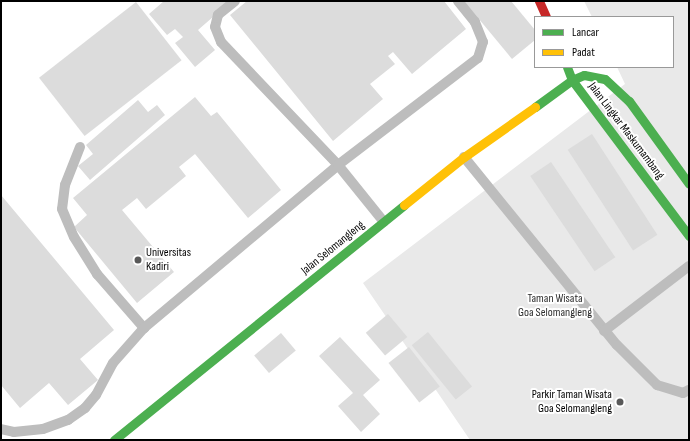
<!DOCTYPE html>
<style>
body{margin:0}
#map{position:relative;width:690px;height:441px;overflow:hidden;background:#fff;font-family:"Sofia Sans Condensed",sans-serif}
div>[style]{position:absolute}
.green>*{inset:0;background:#e9e9e9}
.building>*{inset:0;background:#dcdcdc;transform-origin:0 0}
.lane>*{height:10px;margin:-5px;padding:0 5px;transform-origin:5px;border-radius:5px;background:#bdbdbd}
.fast>*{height:9px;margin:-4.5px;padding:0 4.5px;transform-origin:4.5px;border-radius:4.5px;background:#4caf50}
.slow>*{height:9px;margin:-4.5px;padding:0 4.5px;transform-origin:4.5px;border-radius:4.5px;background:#ffc107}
.jam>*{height:9px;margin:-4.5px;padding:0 4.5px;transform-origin:4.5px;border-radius:4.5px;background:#c62828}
.dots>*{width:11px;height:11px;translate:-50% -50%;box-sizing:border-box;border:2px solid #fff;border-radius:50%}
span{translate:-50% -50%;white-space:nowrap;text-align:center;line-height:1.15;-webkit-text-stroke:4px #fff;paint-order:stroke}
.street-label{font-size:12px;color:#000}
.poi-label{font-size:12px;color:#000}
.left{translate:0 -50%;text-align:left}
.right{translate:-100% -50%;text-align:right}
.park-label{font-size:12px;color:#2e2e2e}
.frame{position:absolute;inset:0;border:2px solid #000;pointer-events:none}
.legend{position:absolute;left:534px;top:16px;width:140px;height:52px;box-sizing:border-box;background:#fff;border:1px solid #999;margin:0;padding:5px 7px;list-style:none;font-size:12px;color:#000}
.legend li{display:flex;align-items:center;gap:8px;height:20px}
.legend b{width:20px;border:1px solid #999}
</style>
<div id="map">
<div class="green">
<div style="clip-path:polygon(584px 1px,689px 1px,689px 440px,470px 440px,363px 283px,625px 84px,617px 67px,673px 67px,673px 17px,592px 17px)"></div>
</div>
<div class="building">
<div style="clip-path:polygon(164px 1px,227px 1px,229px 3px,198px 30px,215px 50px,195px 67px,175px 43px,183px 37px,175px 29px,167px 35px,149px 14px)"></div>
<div style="clip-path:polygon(247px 1px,444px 1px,466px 29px,412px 74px,393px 52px,388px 56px,395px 64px,370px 84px,383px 99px,333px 141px,230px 15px)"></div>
<div style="clip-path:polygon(464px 1px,511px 1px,535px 30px,535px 40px,512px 59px)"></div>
<div style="left:136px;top:2px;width:74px;height:123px;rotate:52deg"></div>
<div style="clip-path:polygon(195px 97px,211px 116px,217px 112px,281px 190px,248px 218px,195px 154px,179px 167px,186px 176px,146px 209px,137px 198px,122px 210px,174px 272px,137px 303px,74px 227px,87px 215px,73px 198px)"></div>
<div style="clip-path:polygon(138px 100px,148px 112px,157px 105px,165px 115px,90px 180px,78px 166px,93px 154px,86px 145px)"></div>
<div style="left:592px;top:134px;width:120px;height:29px;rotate:57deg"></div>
<div style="left:551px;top:162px;width:115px;height:25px;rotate:56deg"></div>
<div style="clip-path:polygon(1px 195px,114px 330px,80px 359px,98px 380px,68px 405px,49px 383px,20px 408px,1px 385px)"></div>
<div style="left:388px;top:314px;width:30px;height:29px;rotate:50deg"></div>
<div style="left:428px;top:332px;width:70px;height:21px;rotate:51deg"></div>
<div style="left:281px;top:333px;width:23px;height:35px;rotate:50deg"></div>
<div style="clip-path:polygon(340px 337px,380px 380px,363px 395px,380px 414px,361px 432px,338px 406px,353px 393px,319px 356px)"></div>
<div style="left:409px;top:347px;width:50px;height:26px;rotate:52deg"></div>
</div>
<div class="lane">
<div style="left:235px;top:1px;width:22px;rotate:141deg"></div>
<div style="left:218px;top:15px;width:12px;rotate:104deg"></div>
<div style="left:215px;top:27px;width:16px;rotate:68deg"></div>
<div style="left:221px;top:42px;width:170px;rotate:46.4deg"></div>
<div style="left:338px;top:165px;width:176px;rotate:-37.4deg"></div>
<div style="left:478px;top:58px;width:17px;rotate:-73deg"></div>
<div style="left:483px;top:42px;width:22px;rotate:-112deg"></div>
<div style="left:475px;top:22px;width:27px;rotate:-129deg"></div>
<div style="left:80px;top:147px;width:41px;rotate:111.5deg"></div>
<div style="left:65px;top:185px;width:24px;rotate:97deg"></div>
<div style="left:62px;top:209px;width:30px;rotate:67deg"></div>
<div style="left:74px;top:237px;width:44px;rotate:58.1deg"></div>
<div style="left:97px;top:274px;width:72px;rotate:49deg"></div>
<div style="left:464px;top:157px;width:242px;rotate:50.9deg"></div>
<div style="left:617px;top:345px;width:57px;rotate:45deg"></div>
<div style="left:657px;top:385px;width:27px;rotate:17deg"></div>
<div style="left:683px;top:393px;width:7px;rotate:-27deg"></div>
<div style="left:604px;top:331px;width:107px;rotate:-37.4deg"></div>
<div style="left:1px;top:429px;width:13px;rotate:13deg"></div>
<div style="left:14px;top:432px;width:29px;rotate:-6deg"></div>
<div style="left:43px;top:429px;width:27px;rotate:-20deg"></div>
<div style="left:68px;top:420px;width:21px;rotate:-35deg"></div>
<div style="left:85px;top:408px;width:17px;rotate:-50deg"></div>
<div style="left:96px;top:395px;width:36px;rotate:-62deg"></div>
<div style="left:113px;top:363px;width:47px;rotate:-48.5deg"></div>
<div style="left:144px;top:328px;width:253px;rotate:-40deg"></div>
<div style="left:338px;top:165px;width:73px;rotate:51.1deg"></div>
</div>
<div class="fast">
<div style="left:567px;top:67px;width:14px;rotate:69deg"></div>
<div style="left:572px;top:80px;width:195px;rotate:53.1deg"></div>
<div style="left:535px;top:107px;width:46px;rotate:-36.1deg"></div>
<div style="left:572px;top:80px;width:13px;rotate:-23deg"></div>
<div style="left:584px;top:75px;width:21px;rotate:11deg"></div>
<div style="left:605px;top:79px;width:33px;rotate:43deg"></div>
<div style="left:629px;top:101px;width:102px;rotate:54.1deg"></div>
<div style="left:114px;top:440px;width:373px;rotate:-39deg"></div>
</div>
<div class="slow">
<div style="left:404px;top:205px;width:77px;rotate:-38.7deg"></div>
<div style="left:464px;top:157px;width:87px;rotate:-35.2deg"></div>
</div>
<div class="jam">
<div style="left:539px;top:1px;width:17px;rotate:66deg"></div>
</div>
<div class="dots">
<div style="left:138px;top:260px;background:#595959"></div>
<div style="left:620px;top:402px;background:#595959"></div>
</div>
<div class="street-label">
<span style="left:626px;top:131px;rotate:53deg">Jalan Lingkar Maskumambang</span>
<span style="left:333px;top:248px;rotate:-39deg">Jalan Selomangleng</span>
</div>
<div class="poi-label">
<span class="left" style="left:146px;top:260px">Universitas<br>Kadiri</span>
<span class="right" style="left:612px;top:402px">Parkir Taman Wisata<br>Goa Selomangleng</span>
</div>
<div class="park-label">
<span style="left:555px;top:306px">Taman Wisata<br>Goa Selomangleng</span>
</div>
<div class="frame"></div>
<ul class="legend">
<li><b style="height:5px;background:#4caf50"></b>Lancar</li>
<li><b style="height:5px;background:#ffc107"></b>Padat</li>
</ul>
</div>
